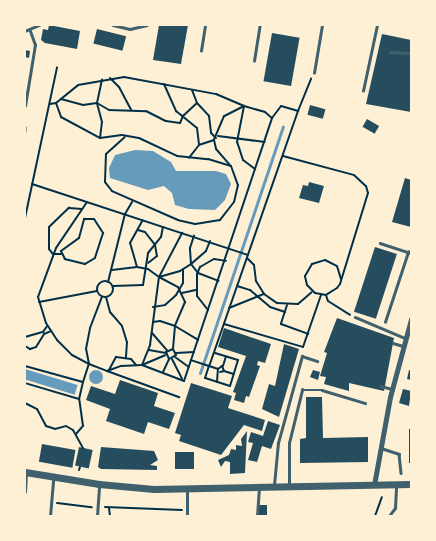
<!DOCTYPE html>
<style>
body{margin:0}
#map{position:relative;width:436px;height:541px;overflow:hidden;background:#fdf0d5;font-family:Overpass,sans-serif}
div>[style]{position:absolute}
.water>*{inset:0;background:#669bbc;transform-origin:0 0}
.round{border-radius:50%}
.stream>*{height:3px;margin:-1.5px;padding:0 1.5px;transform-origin:1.5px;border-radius:1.5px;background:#669bbc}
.building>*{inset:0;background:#264d5e;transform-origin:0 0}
.path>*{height:2px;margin:-1px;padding:0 1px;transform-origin:1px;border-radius:1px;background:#003049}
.path>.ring{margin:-1px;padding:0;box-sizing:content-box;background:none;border:2px solid #003049;border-radius:50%}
.service>*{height:2.5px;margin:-1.25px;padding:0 1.25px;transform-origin:1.25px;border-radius:1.25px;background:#3f606c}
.minor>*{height:5px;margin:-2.5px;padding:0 2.5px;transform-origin:2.5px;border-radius:2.5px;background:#3f606c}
.tertiary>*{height:7px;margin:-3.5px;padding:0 3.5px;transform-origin:3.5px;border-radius:3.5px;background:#3f606c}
span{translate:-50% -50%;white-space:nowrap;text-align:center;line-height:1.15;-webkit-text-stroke:4px #fdf0d5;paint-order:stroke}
.frame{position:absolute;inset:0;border:26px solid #fdf0d5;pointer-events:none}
</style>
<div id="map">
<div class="water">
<div style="clip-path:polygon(135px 150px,153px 151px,171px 162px,176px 171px,216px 171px,226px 174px,231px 184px,225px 200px,215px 210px,189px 209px,175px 205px,172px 193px,164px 186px,148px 190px,110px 178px,109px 168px,115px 155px)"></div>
<div style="left:25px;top:369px;width:55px;height:10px;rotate:17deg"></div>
<div class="round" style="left:89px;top:370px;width:14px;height:14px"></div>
</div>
<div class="stream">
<div style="left:200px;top:373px;width:260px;rotate:-71.4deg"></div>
</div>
<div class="building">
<div style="clip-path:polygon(49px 25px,80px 31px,77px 49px,45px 43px,41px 40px,43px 29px,48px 30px)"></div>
<div style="clip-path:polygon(159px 25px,188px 25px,181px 64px,153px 60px)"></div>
<div style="left:97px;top:29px;width:30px;height:15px;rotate:14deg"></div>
<div style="left:272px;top:33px;width:28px;height:49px;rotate:10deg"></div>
<div style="clip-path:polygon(382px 34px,411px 40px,411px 112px,366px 104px)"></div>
<div style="clip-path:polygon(25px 50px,30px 51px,29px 58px,25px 57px)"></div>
<div style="left:310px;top:105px;width:16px;height:10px;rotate:15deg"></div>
<div style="left:367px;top:119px;width:14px;height:9px;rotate:30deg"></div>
<div style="clip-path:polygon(405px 178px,411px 180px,411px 227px,392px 222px)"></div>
<div style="clip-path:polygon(309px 182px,324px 186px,319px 203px,299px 198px,303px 185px,308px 186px)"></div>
<div style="left:375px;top:247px;width:23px;height:68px;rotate:18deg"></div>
<div style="clip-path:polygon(337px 318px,394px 338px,384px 391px,349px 383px,349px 391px,324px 384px,326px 377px,320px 376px,327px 353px,324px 352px)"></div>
<div style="clip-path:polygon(224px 328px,271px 344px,265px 363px,258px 361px,257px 365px,260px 366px,249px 397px,246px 396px,244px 403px,234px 400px,236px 393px,233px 392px,246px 356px,218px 347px)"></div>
<div style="clip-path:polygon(284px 344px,299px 349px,279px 417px,262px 409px,269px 384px,275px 386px)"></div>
<div style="clip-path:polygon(313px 370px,320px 372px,318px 380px,310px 377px)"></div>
<div style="clip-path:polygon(409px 370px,411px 371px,411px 380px,407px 379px)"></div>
<div style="clip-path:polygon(120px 380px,158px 393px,154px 406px,175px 413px,169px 429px,148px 422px,144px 434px,106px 421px,110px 409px,86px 400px,91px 386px,115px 394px)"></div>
<div style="clip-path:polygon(191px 383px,232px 396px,228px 408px,265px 420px,262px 431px,244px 425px,221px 455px,179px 441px,181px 435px,175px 433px)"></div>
<div style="clip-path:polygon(403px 389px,411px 391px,409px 406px,399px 403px)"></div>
<div style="clip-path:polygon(306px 397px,322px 397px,323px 438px,368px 437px,368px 462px,300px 463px,300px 439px,306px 438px)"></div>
<div style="clip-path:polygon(268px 421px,280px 425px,271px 449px,262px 446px,257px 462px,248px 460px,253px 443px,248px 442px,251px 432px,263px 436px)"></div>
<div style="left:409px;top:429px;width:2px;height:34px"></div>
<div style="clip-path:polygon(247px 431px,245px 473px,230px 474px,230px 462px,225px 461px,221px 467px,218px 460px,229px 455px,231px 449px,236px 450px,236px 445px,242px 446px,241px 439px)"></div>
<div style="left:42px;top:444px;width:34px;height:18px;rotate:10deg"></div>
<div style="left:79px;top:447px;width:14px;height:19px;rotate:12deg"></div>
<div style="clip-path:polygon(101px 447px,154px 451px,158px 460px,150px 465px,157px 466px,157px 470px,101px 469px,98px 467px)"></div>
<div style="left:175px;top:452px;width:19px;height:17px"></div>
<div style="left:259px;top:505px;width:4px;height:11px"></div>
<div style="left:263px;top:505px;width:4px;height:11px"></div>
</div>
<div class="path">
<div style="left:110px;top:78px;width:13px;rotate:45deg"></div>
<div style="left:119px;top:87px;width:26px;rotate:62deg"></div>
<div style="left:164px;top:84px;width:30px;rotate:66deg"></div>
<div style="left:176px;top:111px;width:27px;rotate:39deg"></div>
<div style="left:197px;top:128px;width:16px;rotate:83deg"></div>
<div style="left:61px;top:99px;width:23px;rotate:15deg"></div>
<div style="left:83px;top:105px;width:14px;rotate:-8deg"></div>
<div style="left:97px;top:103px;width:14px;rotate:30deg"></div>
<div style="left:109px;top:110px;width:37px;rotate:2deg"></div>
<div style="left:146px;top:111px;width:22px;rotate:27deg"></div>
<div style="left:166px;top:121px;width:14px;rotate:8deg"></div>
<div style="left:180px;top:123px;width:8px;rotate:-67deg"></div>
<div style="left:183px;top:116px;width:19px;rotate:-43deg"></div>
<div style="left:197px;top:103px;width:14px;rotate:-111deg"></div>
<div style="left:56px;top:103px;width:15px;rotate:70deg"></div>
<div style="left:61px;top:117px;width:44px;rotate:28.3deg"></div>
<div style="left:100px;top:138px;width:22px;rotate:-8deg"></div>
<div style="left:122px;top:135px;width:17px;rotate:10deg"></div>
<div style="left:139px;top:138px;width:42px;rotate:25.3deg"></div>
<div style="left:177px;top:156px;width:31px;rotate:6deg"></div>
<div style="left:208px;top:159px;width:24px;rotate:17deg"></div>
<div style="left:231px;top:166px;width:20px;rotate:70deg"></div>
<div style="left:238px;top:185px;width:17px;rotate:103deg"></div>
<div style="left:234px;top:202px;width:23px;rotate:128deg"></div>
<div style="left:220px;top:220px;width:25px;rotate:171deg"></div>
<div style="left:195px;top:224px;width:17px;rotate:-167deg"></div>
<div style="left:178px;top:220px;width:72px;rotate:-156.3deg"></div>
<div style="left:112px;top:191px;width:11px;rotate:-128deg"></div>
<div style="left:105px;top:182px;width:28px;rotate:-88deg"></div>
<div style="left:106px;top:154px;width:25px;rotate:-42deg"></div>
<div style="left:197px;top:103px;width:18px;rotate:47deg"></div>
<div style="left:209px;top:116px;width:17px;rotate:83deg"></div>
<div style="left:211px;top:133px;width:7px;rotate:45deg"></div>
<div style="left:50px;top:104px;width:6px;rotate:-9deg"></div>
<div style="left:56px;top:103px;width:28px;rotate:-39deg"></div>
<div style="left:78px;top:85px;width:47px;rotate:-9.9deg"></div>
<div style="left:124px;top:77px;width:94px;rotate:10.5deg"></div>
<div style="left:216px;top:94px;width:30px;rotate:23deg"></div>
<div style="left:244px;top:106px;width:22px;rotate:153deg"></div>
<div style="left:224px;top:116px;width:26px;rotate:113deg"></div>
<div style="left:214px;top:140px;width:16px;rotate:162deg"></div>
<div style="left:199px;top:145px;width:16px;rotate:128deg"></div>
<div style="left:298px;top:111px;width:35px;rotate:-68deg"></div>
<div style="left:218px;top:136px;width:47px;rotate:7.3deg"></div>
<div style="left:100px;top:138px;width:16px;rotate:-83deg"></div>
<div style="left:102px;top:122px;width:20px;rotate:-105deg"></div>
<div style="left:97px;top:103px;width:24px;rotate:-78deg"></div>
<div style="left:214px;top:140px;width:9px;rotate:77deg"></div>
<div style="left:216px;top:149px;width:21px;rotate:49deg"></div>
<div style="left:283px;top:156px;width:73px;rotate:15deg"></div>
<div style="left:354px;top:175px;width:16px;rotate:43deg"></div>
<div style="left:366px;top:186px;width:7px;rotate:74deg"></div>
<div style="left:368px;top:193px;width:95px;rotate:107.1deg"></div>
<div style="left:340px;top:284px;width:5px;rotate:127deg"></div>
<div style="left:337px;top:288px;width:13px;rotate:148deg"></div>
<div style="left:326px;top:295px;width:11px;rotate:-170deg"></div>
<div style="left:315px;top:293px;width:11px;rotate:-135deg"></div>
<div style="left:307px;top:285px;width:9px;rotate:-103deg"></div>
<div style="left:305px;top:276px;width:14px;rotate:-60deg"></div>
<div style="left:312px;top:264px;width:14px;rotate:-17deg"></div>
<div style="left:325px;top:260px;width:13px;rotate:27deg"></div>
<div style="left:337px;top:266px;width:14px;rotate:73deg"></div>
<div style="left:255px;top:169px;width:15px;rotate:-143deg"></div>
<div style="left:243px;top:160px;width:19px;rotate:-108deg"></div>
<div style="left:237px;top:142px;width:37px;rotate:-79deg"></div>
<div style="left:244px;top:106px;width:22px;rotate:16deg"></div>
<div style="left:265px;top:112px;width:9px;rotate:41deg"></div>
<div style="left:32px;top:184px;width:227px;rotate:18.2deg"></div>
<div style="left:87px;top:202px;width:55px;rotate:124deg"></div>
<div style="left:56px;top:248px;width:52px;rotate:110.2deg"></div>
<div style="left:38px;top:297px;width:27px;rotate:73deg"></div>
<div style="left:46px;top:323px;width:20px;rotate:57deg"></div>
<div style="left:57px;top:340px;width:21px;rotate:45deg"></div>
<div style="left:72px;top:355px;width:19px;rotate:28deg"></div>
<div style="left:25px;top:218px;width:154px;rotate:-78deg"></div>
<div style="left:84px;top:219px;width:10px"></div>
<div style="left:94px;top:219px;width:17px;rotate:57deg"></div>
<div style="left:103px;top:233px;width:26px;rotate:108deg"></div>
<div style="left:95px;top:258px;width:12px;rotate:149deg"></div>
<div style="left:85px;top:264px;width:21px;rotate:-166deg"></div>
<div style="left:65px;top:259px;width:9px;rotate:-117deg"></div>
<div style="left:61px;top:251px;width:22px;rotate:-36deg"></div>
<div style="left:79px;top:238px;width:20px;rotate:-75deg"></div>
<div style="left:138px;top:230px;width:7px;rotate:16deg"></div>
<div style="left:145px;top:232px;width:16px;rotate:52deg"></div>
<div style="left:155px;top:245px;width:11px;rotate:80deg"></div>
<div style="left:157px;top:256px;width:11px;rotate:142deg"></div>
<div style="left:210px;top:241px;width:11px;rotate:112deg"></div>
<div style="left:206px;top:251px;width:20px;rotate:139deg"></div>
<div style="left:191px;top:264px;width:11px;rotate:52deg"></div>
<div style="left:198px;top:273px;width:22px;rotate:21deg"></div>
<div style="left:61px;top:254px;width:8px;rotate:180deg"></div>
<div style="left:53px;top:254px;width:6px;rotate:-129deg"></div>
<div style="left:49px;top:249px;width:22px;rotate:-90deg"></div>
<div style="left:49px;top:227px;width:28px;rotate:-44deg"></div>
<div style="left:69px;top:208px;width:13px;rotate:4deg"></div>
<div style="left:247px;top:258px;width:10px;rotate:45deg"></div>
<div style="left:254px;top:265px;width:16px;rotate:83deg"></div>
<div style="left:256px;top:281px;width:15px;rotate:58deg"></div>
<div style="left:137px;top:267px;width:25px;rotate:-106deg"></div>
<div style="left:130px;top:243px;width:26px;rotate:-61deg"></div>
<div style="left:112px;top:270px;width:25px;rotate:-7deg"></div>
<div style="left:137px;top:267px;width:11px;rotate:10deg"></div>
<div style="left:148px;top:269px;width:14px;rotate:36deg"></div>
<div style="left:159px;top:277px;width:22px;rotate:-16deg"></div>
<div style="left:180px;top:271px;width:13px;rotate:-32deg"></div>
<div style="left:191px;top:264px;width:16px;rotate:-94deg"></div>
<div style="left:190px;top:248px;width:13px;rotate:-72deg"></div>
<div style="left:159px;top:277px;width:21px;rotate:28deg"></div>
<div style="left:178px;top:287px;width:17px;rotate:65deg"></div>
<div style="left:185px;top:302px;width:26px;rotate:113deg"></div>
<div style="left:175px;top:326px;width:23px;rotate:95deg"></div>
<div class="ring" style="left:97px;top:281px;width:14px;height:14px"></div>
<div style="left:108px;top:282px;width:70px;rotate:-76deg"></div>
<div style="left:125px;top:214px;width:14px;rotate:-60deg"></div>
<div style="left:113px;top:286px;width:30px;rotate:-2deg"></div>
<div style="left:143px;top:285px;width:32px;rotate:-81deg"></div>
<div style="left:148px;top:253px;width:21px;rotate:-51deg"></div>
<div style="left:161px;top:237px;width:10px;rotate:-79deg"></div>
<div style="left:237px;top:286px;width:14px;rotate:17deg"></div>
<div style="left:250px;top:290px;width:26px;rotate:40deg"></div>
<div style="left:270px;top:307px;width:16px;rotate:18deg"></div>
<div style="left:182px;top:293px;width:14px;rotate:-12deg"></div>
<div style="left:326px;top:295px;width:6px;rotate:72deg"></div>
<div style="left:328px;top:301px;width:26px;rotate:32deg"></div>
<div style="left:106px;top:297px;width:16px;rotate:75deg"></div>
<div style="left:110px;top:312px;width:18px;rotate:49deg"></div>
<div style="left:122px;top:326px;width:17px;rotate:73deg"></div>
<div style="left:127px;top:342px;width:15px;rotate:94deg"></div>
<div style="left:39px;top:302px;width:59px;rotate:-10.7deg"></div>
<div style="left:287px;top:305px;width:20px;rotate:108deg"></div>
<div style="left:281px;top:324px;width:29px;rotate:20deg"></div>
<div style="left:153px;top:307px;width:12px;rotate:-9deg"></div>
<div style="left:165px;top:305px;width:15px;rotate:-42deg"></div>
<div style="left:176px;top:295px;width:14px;rotate:-60deg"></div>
<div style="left:183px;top:283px;width:14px;rotate:-90deg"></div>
<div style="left:229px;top:308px;width:38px;rotate:-22deg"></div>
<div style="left:264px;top:294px;width:16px;rotate:35deg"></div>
<div style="left:277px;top:303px;width:21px;rotate:3deg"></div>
<div style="left:298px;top:304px;width:18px;rotate:-41deg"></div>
<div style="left:208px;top:310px;width:18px;rotate:-128deg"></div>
<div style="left:197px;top:296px;width:22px;rotate:-90deg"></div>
<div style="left:197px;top:274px;width:8px;rotate:-67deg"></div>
<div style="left:200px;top:267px;width:16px;rotate:-30deg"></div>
<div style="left:214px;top:259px;width:12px;rotate:9deg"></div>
<div style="left:153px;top:322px;width:7px;rotate:-8deg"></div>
<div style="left:160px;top:321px;width:16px;rotate:18deg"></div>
<div style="left:175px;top:326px;width:27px;rotate:31deg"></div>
<div style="left:224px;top:324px;width:82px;rotate:16.2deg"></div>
<div style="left:152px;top:333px;width:23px;rotate:49deg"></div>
<div style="left:25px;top:337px;width:19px;rotate:-16deg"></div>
<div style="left:43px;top:332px;width:7px;rotate:-56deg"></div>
<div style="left:25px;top:346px;width:6px;rotate:31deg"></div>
<div style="left:30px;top:349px;width:6px;rotate:-18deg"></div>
<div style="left:36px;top:347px;width:15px;rotate:-58deg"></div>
<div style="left:44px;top:334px;width:8px;rotate:-23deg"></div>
<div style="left:303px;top:347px;width:55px;rotate:-70.9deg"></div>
<div style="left:149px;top:350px;width:17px;rotate:10deg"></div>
<div style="left:176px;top:353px;width:18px;rotate:-3deg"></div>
<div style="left:215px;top:353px;width:24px;rotate:17deg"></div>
<div style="left:238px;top:360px;width:27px;rotate:107deg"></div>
<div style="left:230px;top:386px;width:26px;rotate:-162deg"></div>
<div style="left:205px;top:378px;width:13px;rotate:-72deg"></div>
<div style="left:209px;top:366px;width:9px;rotate:18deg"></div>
<div style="left:175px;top:357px;width:17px;rotate:36deg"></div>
<div style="left:172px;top:359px;width:22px;rotate:63deg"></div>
<div style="left:89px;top:364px;width:15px;rotate:-101deg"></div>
<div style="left:86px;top:349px;width:21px;rotate:-79deg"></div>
<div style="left:90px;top:328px;width:33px;rotate:-69deg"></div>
<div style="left:142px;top:365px;width:22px;rotate:-68deg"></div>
<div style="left:150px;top:345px;width:69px;rotate:-82.5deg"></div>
<div style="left:159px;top:277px;width:50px;rotate:-62.4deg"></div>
<div style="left:142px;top:365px;width:25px;rotate:-23deg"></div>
<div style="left:25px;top:366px;width:60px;rotate:15.4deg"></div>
<div style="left:83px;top:382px;width:17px;rotate:103deg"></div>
<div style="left:79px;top:399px;width:56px;rotate:-163.5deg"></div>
<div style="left:223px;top:366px;width:10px;rotate:-73deg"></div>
<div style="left:109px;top:370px;width:15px;rotate:-62deg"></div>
<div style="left:116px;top:357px;width:15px;rotate:8deg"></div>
<div style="left:131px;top:359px;width:8px;rotate:50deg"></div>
<div style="left:107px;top:371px;width:77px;rotate:19.9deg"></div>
<div style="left:224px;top:371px;width:10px;rotate:17deg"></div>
<div style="left:163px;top:372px;width:14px;rotate:-65deg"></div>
<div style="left:169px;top:359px;width:8px;rotate:-30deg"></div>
<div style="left:176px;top:355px;width:7px;rotate:-117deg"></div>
<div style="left:173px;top:349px;width:8px;rotate:157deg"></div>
<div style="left:166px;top:352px;width:8px;rotate:67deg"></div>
<div style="left:83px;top:382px;width:19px;rotate:-72deg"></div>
<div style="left:89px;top:364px;width:19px;rotate:21deg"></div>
<div style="left:107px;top:371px;width:15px;rotate:-20deg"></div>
<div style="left:121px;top:366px;width:21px;rotate:-3deg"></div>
<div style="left:142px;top:365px;width:45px;rotate:20.9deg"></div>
<div style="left:184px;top:381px;width:277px;rotate:-71.5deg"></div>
<div style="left:272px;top:118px;width:15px;rotate:-53deg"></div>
<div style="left:281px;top:106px;width:18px;rotate:16deg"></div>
<div style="left:298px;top:111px;width:270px;rotate:109.2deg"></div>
<div style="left:209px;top:366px;width:19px;rotate:-162deg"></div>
<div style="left:217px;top:382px;width:13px;rotate:-86deg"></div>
<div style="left:218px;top:369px;width:5px;rotate:-37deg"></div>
<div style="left:222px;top:366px;width:5px;rotate:68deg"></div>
<div style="left:224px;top:371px;width:4px;rotate:166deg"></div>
<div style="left:25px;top:403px;width:13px;rotate:27deg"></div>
<div style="left:37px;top:409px;width:19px;rotate:62deg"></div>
<div style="left:46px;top:426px;width:9px;rotate:18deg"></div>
<div style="left:55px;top:429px;width:11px;rotate:-15deg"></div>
<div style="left:66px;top:426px;width:8px;rotate:30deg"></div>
<div style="left:73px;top:430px;width:21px;rotate:61deg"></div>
<div style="left:76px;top:434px;width:11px;rotate:-49deg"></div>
<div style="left:83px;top:426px;width:27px;rotate:-98deg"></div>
<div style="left:79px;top:470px;width:3px;rotate:-72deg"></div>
<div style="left:57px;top:503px;width:35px;rotate:7deg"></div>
<div style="left:105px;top:507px;width:77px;rotate:2.2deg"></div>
<div style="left:109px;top:508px;width:8px;rotate:83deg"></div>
<div style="left:209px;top:516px;width:16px"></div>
<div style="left:375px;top:516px;width:20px;rotate:-70deg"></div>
</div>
<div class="service">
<div style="left:113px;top:25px;width:17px;rotate:13deg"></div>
<div style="left:130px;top:29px;width:17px;rotate:-13deg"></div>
<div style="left:25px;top:31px;width:15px;rotate:-23deg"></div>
<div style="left:201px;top:51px;width:26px;rotate:-81deg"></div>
<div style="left:390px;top:52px;width:21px;rotate:3deg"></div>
<div style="left:254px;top:61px;width:36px;rotate:-81deg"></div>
<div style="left:314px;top:73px;width:49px;rotate:-80.5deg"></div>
<div style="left:363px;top:91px;width:67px;rotate:-78deg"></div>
<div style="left:25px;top:106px;width:62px;rotate:-80.7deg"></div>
<div style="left:35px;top:45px;width:15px;rotate:-110deg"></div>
<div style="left:25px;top:127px;width:4px;rotate:90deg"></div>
<div style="left:380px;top:243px;width:33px;rotate:18deg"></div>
<div style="left:355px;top:317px;width:54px;rotate:22.8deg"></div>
<div style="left:385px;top:322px;width:74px;rotate:-71.8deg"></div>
<div style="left:393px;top:343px;width:10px;rotate:17deg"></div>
<div style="left:381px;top:386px;width:11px;rotate:15deg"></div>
<div style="left:381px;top:448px;width:19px;rotate:18deg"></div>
<div style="left:399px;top:454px;width:19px;rotate:84deg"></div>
<div style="left:274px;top:485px;width:42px;rotate:-84.6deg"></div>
<div style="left:278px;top:443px;width:90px;rotate:-74.6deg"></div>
<div style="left:302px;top:356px;width:16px;rotate:18deg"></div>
<div style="left:289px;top:486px;width:43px;rotate:-90deg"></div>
<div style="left:289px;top:443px;width:55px;rotate:-76.2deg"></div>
<div style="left:302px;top:390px;width:20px"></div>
<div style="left:322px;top:390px;width:45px;rotate:16.8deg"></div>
<div style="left:25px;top:492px;width:18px;rotate:-87deg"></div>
<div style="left:50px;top:516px;width:38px;rotate:-85deg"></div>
<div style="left:97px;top:516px;width:30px;rotate:-86deg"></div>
<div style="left:187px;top:516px;width:27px;rotate:-90deg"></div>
<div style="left:257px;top:516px;width:28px;rotate:-86deg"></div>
<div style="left:389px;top:516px;width:10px;rotate:-53deg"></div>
<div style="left:395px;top:508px;width:22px;rotate:-87deg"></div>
</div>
<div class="minor">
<div style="left:374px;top:485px;width:89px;rotate:-79.7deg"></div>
<div style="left:390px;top:397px;width:81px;rotate:-74.9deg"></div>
</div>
<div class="tertiary">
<div style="left:25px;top:472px;width:75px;rotate:9.2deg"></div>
<div style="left:99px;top:484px;width:55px;rotate:5.2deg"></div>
<div style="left:154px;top:489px;width:257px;rotate:-1.1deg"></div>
</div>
<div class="frame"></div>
</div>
